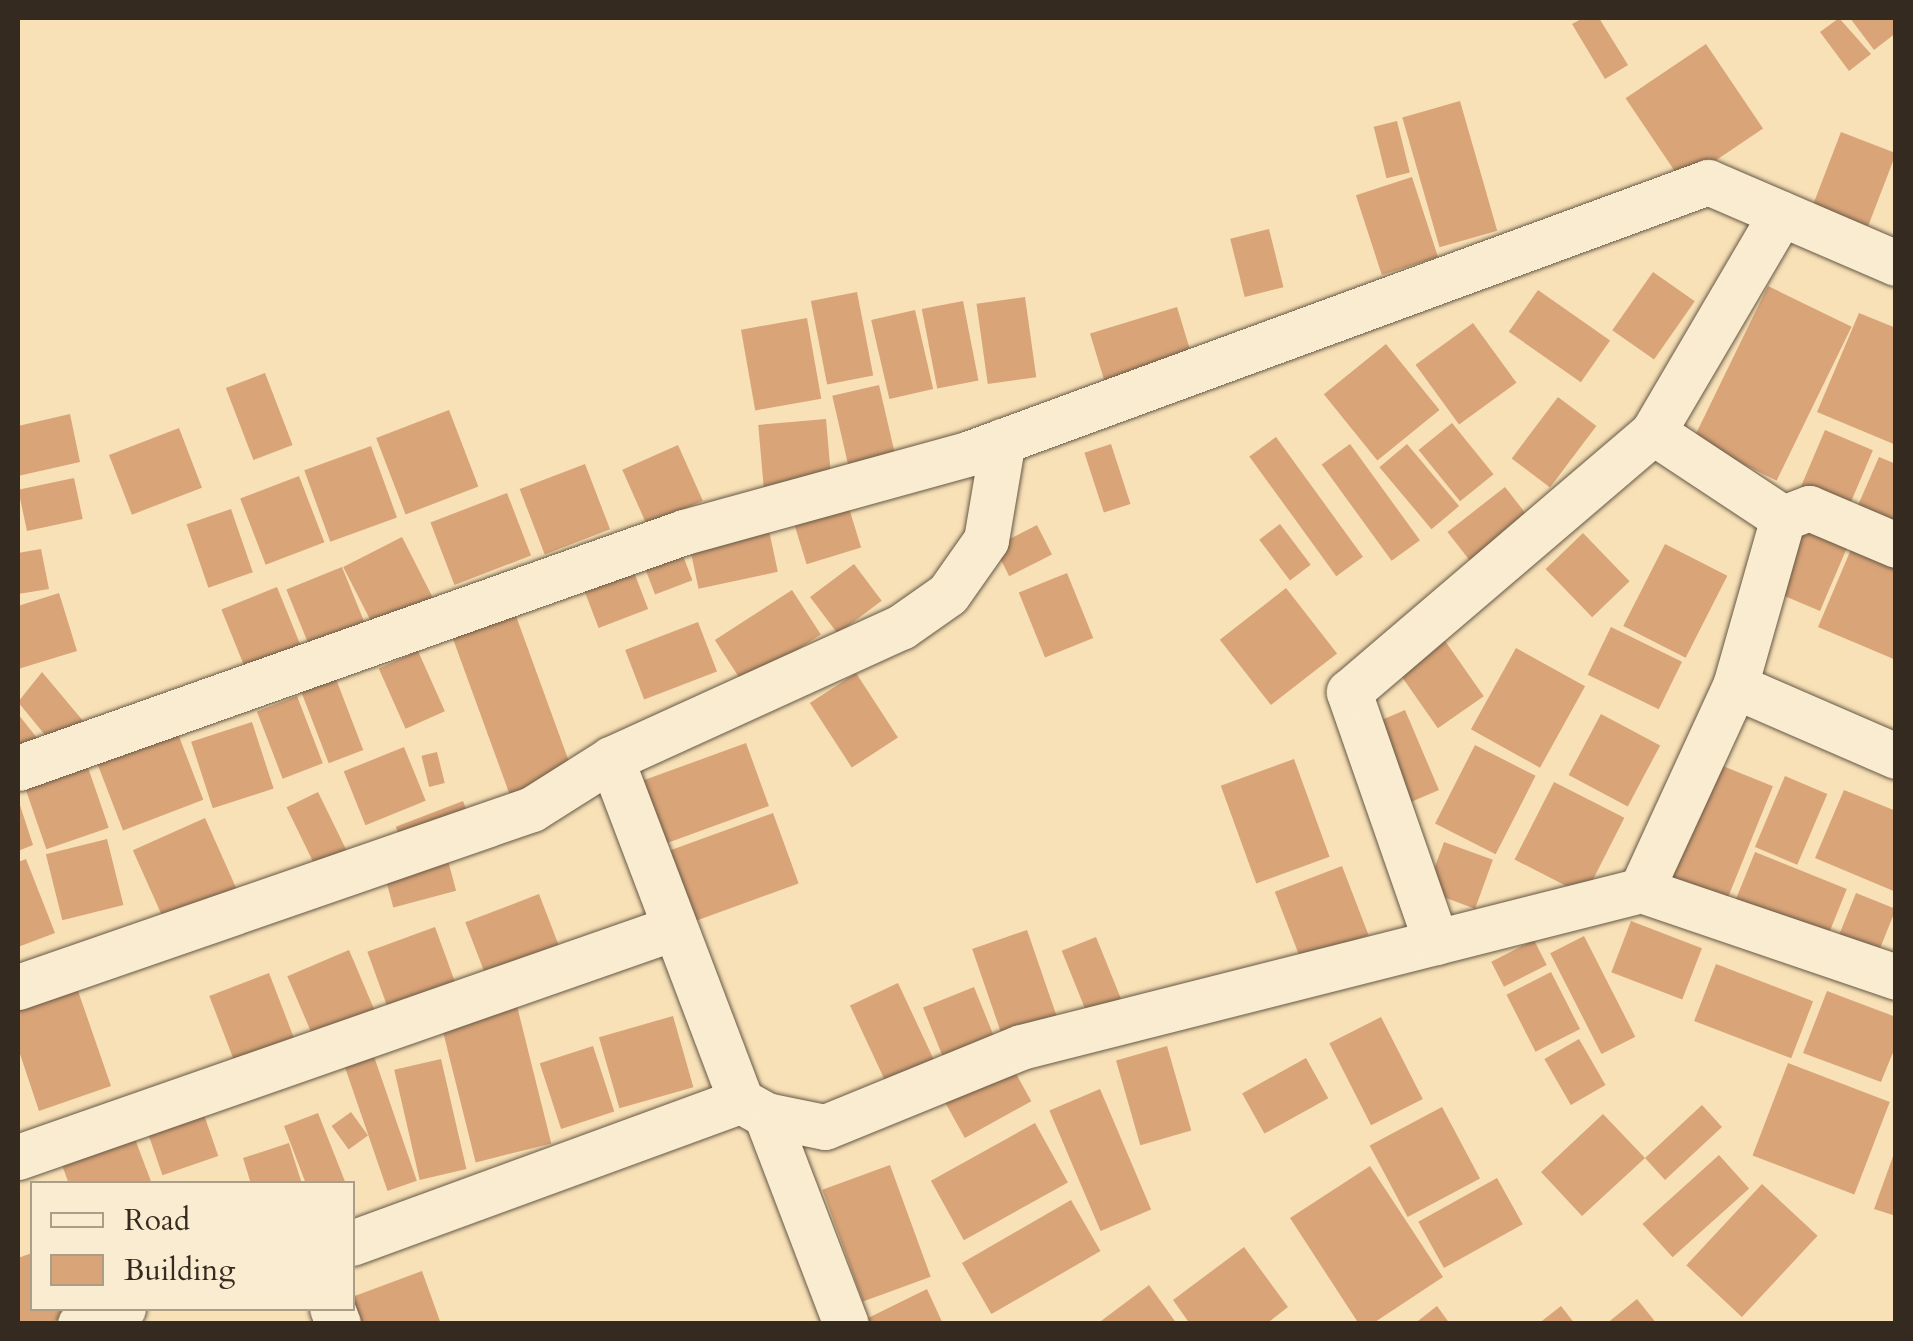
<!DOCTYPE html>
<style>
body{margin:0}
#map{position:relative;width:1913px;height:1341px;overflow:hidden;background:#f8e1b7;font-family:Cardo,serif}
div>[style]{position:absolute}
.building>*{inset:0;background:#d9a478;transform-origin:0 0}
.roads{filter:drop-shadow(0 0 2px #665845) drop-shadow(0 0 2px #665845)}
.street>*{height:45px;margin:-22.5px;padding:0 22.5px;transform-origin:22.5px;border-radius:22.5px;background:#faecd0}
span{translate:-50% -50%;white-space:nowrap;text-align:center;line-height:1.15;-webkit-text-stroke:9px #faecd0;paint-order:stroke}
.frame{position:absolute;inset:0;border:20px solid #352a1f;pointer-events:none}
.legend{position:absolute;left:30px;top:1181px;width:325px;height:130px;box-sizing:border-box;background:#faecd0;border:2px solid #ab9e89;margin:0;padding:12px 18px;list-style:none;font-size:30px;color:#352a1f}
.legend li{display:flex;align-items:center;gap:20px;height:50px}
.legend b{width:50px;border:2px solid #ab9e89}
</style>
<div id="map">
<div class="building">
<div style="clip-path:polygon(1583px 18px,1599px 18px,1628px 65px,1605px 79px,1572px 24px)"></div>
<div style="clip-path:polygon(1839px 18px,1871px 54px,1849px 71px,1820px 32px)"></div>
<div style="clip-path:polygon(1850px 18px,1896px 18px,1896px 33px,1874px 50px)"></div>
<div style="left:1706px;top:44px;width:102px;height:97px;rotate:56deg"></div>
<div style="left:1460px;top:101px;width:135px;height:60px;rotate:74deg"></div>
<div style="left:1397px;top:121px;width:53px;height:24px;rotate:76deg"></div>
<div style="left:1841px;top:132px;width:59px;height:78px;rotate:21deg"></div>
<div style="left:1412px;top:177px;width:84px;height:59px;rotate:72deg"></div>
<div style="left:1269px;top:229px;width:60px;height:40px;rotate:76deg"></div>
<div style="left:1653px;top:272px;width:51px;height:71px;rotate:35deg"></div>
<div style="left:1768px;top:286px;width:93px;height:171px;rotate:26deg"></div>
<div style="left:1538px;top:290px;width:88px;height:51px;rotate:35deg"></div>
<div style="left:857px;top:292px;width:85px;height:47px;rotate:79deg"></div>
<div style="left:1025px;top:297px;width:81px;height:49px;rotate:82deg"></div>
<div style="left:963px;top:301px;width:81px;height:42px;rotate:79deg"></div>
<div style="left:1177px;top:307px;width:54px;height:91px;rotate:73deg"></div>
<div style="left:915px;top:310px;width:81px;height:45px;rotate:77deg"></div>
<div style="clip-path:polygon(1859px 313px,1896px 328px,1896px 445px,1817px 412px)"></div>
<div style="left:807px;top:318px;width:82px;height:67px;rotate:80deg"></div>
<div style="left:1473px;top:323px;width:74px;height:71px;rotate:54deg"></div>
<div style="left:1386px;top:344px;width:85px;height:80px;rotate:51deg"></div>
<div style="left:265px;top:373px;width:77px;height:42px;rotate:69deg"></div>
<div style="left:879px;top:385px;width:79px;height:48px;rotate:77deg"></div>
<div style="left:1558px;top:397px;width:48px;height:77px;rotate:37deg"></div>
<div style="left:449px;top:410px;width:82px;height:78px;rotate:69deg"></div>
<div style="clip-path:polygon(70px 414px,80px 462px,18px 476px,18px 426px)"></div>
<div style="left:826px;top:419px;width:62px;height:68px;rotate:85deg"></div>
<div style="left:1452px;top:423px;width:66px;height:43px;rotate:51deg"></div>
<div style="left:179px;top:428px;width:64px;height:75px;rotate:69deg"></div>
<div style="left:1825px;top:430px;width:52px;height:69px;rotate:23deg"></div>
<div style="left:1276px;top:437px;width:148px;height:33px;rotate:54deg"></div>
<div style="left:1111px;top:444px;width:63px;height:28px;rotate:72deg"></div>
<div style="left:1350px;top:444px;width:119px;height:35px;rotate:54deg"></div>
<div style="left:1407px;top:444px;width:81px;height:36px;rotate:50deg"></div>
<div style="left:678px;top:445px;width:61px;height:61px;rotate:66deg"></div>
<div style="left:371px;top:446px;width:76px;height:71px;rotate:70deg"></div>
<div style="clip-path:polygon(1879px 457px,1896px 464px,1896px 538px,1852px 519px)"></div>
<div style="left:585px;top:464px;width:70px;height:70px;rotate:69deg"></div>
<div style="left:299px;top:476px;width:71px;height:63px;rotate:69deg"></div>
<div style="left:74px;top:478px;width:42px;height:57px;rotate:78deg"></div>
<div style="left:1505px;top:487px;width:39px;height:73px;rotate:52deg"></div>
<div style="left:507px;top:493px;width:67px;height:82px;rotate:69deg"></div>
<div style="left:845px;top:495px;width:55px;height:57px;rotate:73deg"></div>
<div style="left:231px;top:509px;width:67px;height:47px;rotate:71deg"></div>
<div style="left:767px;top:521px;width:52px;height:81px;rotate:78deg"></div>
<div style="left:1797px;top:522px;width:56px;height:73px;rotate:23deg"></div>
<div style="left:1280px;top:524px;width:51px;height:26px;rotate:53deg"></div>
<div style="left:1037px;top:525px;width:33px;height:48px;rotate:63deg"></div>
<div style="left:1583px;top:533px;width:67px;height:52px;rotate:46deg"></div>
<div style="left:402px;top:537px;width:72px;height:66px;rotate:63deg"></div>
<div style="left:677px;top:540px;width:43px;height:40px;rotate:69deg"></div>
<div style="left:1665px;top:544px;width:70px;height:92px;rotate:27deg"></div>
<div style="clip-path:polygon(1852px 547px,1896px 565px,1896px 660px,1818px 627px)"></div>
<div style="clip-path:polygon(41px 549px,49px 589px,18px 594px,18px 553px)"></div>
<div style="left:854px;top:564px;width:46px;height:55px;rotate:53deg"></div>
<div style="left:342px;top:567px;width:67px;height:60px;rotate:68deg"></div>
<div style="left:632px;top:567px;width:45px;height:53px;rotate:69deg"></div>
<div style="left:1067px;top:573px;width:70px;height:52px;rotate:68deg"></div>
<div style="left:277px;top:587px;width:68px;height:60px;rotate:68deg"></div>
<div style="left:1286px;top:588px;width:83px;height:84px;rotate:52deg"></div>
<div style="left:792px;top:590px;width:53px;height:92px;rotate:57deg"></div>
<div style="clip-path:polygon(59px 593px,77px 651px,18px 669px,18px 606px)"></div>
<div style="left:512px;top:605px;width:180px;height:67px;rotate:70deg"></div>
<div style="left:698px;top:622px;width:53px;height:78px;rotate:69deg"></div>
<div style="left:1611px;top:627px;width:79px;height:53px;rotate:26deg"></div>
<div style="left:1443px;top:638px;width:71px;height:56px;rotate:55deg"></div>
<div style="left:1516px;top:648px;width:79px;height:93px;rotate:29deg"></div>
<div style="left:418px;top:651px;width:66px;height:43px;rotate:66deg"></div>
<div style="clip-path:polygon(42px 672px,84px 722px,54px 746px,18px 702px)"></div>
<div style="left:856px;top:673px;width:77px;height:55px;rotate:57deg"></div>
<div style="left:336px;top:679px;width:76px;height:37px;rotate:69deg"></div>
<div style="left:297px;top:696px;width:72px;height:43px;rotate:69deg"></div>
<div style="left:1405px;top:710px;width:87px;height:40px;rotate:67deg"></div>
<div style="clip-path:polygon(18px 714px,45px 748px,18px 755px)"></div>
<div style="left:1601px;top:714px;width:67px;height:69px;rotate:28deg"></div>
<div style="left:252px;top:722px;width:70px;height:64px;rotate:72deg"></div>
<div style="left:175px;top:726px;width:79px;height:86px;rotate:69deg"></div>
<div style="left:746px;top:743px;width:67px;height:128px;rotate:70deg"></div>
<div style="left:1475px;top:745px;width:68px;height:88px;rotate:27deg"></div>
<div style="left:404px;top:747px;width:58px;height:65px;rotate:68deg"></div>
<div style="left:437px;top:752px;width:32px;height:16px;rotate:76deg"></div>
<div style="left:83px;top:753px;width:79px;height:66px;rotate:71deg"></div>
<div style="left:1294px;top:759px;width:104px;height:78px;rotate:70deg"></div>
<div style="left:1708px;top:760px;width:70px;height:139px;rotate:22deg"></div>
<div style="left:1785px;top:776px;width:46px;height:77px;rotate:23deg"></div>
<div style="left:1554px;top:782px;width:79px;height:87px;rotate:27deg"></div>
<div style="clip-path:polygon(1844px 790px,1896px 811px,1896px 892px,1815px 858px)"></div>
<div style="left:318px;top:792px;width:71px;height:35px;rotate:64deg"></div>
<div style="clip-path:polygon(18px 799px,33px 845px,18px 851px)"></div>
<div style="left:463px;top:801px;width:25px;height:72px;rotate:69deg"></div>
<div style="left:773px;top:813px;width:75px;height:126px;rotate:70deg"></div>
<div style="left:205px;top:818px;width:85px;height:79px;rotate:66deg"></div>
<div style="left:107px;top:839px;width:68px;height:63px;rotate:76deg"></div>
<div style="left:1444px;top:842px;width:52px;height:52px;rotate:20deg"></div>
<div style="left:1755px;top:852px;width:99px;height:64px;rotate:22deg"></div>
<div style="left:446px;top:853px;width:39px;height:65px;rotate:75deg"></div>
<div style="clip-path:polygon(26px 859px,55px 933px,18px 947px,18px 862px)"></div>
<div style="left:1342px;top:866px;width:74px;height:72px;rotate:69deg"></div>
<div style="left:1856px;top:893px;width:43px;height:58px;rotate:22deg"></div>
<div style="left:539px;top:894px;width:56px;height:79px;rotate:69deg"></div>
<div style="left:1631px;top:921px;width:76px;height:55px;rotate:21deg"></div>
<div style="left:435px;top:927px;width:66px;height:72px;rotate:70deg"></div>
<div style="left:1027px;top:930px;width:97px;height:58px;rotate:71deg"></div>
<div style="left:1584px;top:936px;width:113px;height:38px;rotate:63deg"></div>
<div style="left:1096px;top:937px;width:71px;height:37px;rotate:68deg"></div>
<div style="left:1534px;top:940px;width:28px;height:48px;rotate:63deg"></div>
<div style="left:349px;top:950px;width:70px;height:67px;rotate:67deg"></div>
<div style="left:1716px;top:964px;width:104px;height:61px;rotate:21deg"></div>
<div style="left:1551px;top:972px;width:64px;height:50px;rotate:63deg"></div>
<div style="left:269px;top:973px;width:77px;height:64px;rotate:69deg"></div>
<div style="left:898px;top:983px;width:95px;height:53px;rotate:65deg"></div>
<div style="left:974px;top:987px;width:67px;height:55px;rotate:68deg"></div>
<div style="clip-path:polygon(77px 988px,111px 1086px,39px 1111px,18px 1048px,18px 1008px)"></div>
<div style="clip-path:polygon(1827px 991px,1896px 1017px,1896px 1045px,1881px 1082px,1803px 1053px)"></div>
<div style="left:515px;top:998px;width:150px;height:78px;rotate:76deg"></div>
<div style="left:673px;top:1016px;width:74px;height:77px;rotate:74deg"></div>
<div style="left:1381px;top:1017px;width:92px;height:58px;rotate:63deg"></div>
<div style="left:368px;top:1039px;width:150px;height:31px;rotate:71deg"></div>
<div style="left:1579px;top:1039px;width:53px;height:40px;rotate:60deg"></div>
<div style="left:593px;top:1046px;width:69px;height:56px;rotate:72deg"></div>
<div style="left:1167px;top:1046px;width:88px;height:53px;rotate:74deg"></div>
<div style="left:1306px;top:1058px;width:46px;height:73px;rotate:61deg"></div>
<div style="left:441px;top:1059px;width:113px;height:48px;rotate:77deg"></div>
<div style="left:1009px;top:1061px;width:46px;height:76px;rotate:61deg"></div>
<div style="left:1788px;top:1063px;width:109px;height:99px;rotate:21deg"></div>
<div style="left:1100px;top:1089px;width:131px;height:55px;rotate:67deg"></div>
<div style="clip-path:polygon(1702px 1105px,1722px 1127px,1665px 1180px,1645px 1158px,1582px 1216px,1541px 1172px,1603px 1114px,1645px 1158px)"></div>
<div style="left:201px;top:1106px;width:53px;height:59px;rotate:71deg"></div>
<div style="left:1442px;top:1107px;width:81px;height:82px;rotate:62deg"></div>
<div style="left:351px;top:1112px;width:29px;height:24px;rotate:54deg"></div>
<div style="clip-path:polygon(318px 1113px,346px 1184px,306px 1184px,284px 1126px)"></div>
<div style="clip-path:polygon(129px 1123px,152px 1184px,69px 1184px,56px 1149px)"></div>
<div style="left:1035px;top:1123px;width:68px;height:119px;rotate:61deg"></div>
<div style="clip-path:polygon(289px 1143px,302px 1184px,251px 1184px,243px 1158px)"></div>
<div style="clip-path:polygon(1896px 1148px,1896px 1216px,1874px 1209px)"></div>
<div style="left:1719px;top:1155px;width:45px;height:103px;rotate:48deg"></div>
<div style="left:890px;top:1165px;width:119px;height:72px;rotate:70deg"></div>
<div style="clip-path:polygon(1370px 1166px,1443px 1277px,1372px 1324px,1359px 1324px,1290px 1218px)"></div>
<div style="left:1497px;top:1178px;width:53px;height:90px;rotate:61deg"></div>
<div style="left:1762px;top:1184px;width:76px;height:111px;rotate:43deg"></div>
<div style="left:1071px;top:1200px;width:59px;height:126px;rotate:60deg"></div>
<div style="clip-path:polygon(1244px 1247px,1288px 1307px,1266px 1324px,1190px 1324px,1173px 1300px)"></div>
<div style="clip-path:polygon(32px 1253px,32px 1308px,85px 1309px,47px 1324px,18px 1324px,18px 1258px)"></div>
<div style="clip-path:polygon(422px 1271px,441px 1324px,347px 1324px,352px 1297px)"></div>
<div style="clip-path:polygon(1149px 1285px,1177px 1324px,1097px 1324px)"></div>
<div style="clip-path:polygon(927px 1289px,943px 1324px,868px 1324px,866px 1319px)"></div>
<div style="clip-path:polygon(1637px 1299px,1657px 1324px,1606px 1324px)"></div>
<div style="clip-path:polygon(1437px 1306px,1450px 1324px,1414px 1324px)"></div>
<div style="clip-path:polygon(1561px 1306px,1575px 1324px,1538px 1324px)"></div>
</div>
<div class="roads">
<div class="street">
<div style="left:1783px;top:518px;width:28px;rotate:-21deg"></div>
<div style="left:1809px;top:508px;width:95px;rotate:23deg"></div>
<div style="left:1735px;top:686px;width:176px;rotate:23.5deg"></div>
<div style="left:18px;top:768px;width:707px;rotate:-19.51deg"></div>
<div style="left:684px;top:532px;width:297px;rotate:-15.4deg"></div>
<div style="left:970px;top:453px;width:786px;rotate:-20.16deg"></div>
<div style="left:1708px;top:182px;width:205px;rotate:23.3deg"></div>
<div style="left:1641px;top:890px;width:269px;rotate:18.8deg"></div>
<div style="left:1436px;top:942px;width:211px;rotate:-14.2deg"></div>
<div style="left:1641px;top:890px;width:225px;rotate:-65.3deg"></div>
<div style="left:1735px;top:686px;width:175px;rotate:-74.1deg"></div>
<div style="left:1783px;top:518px;width:156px;rotate:-146.5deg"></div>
<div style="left:18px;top:987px;width:544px;rotate:-19.1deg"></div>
<div style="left:532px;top:809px;width:93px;rotate:-32.3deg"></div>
<div style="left:611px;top:759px;width:319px;rotate:-24.5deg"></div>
<div style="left:901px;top:627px;width:57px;rotate:-35.1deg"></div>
<div style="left:948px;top:594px;width:66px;rotate:-54.9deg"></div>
<div style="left:986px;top:540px;width:101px;rotate:-80.4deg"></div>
<div style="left:741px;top:1101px;width:29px;rotate:29deg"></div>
<div style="left:766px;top:1115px;width:60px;rotate:11.5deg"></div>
<div style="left:825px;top:1127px;width:212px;rotate:-22.2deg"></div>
<div style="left:1021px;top:1047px;width:428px;rotate:-14.2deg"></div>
<div style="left:1436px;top:942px;width:265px;rotate:-109.2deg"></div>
<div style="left:1349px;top:692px;width:400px;rotate:-40.5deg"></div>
<div style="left:1653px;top:432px;width:253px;rotate:-59.6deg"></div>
<div style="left:766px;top:1115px;width:224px;rotate:69.1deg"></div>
<div style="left:18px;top:1157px;width:692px;rotate:-19.25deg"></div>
<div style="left:352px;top:1243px;width:414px;rotate:-20.1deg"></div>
<div style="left:741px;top:1101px;width:366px;rotate:-110.8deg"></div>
<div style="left:332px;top:1308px;width:17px;rotate:69deg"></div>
<div style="left:80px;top:1324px;width:46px;rotate:-20.4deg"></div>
</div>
</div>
<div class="frame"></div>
<ul class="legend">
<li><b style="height:12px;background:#faecd0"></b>Road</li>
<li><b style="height:28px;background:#d9a478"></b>Building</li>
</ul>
</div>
